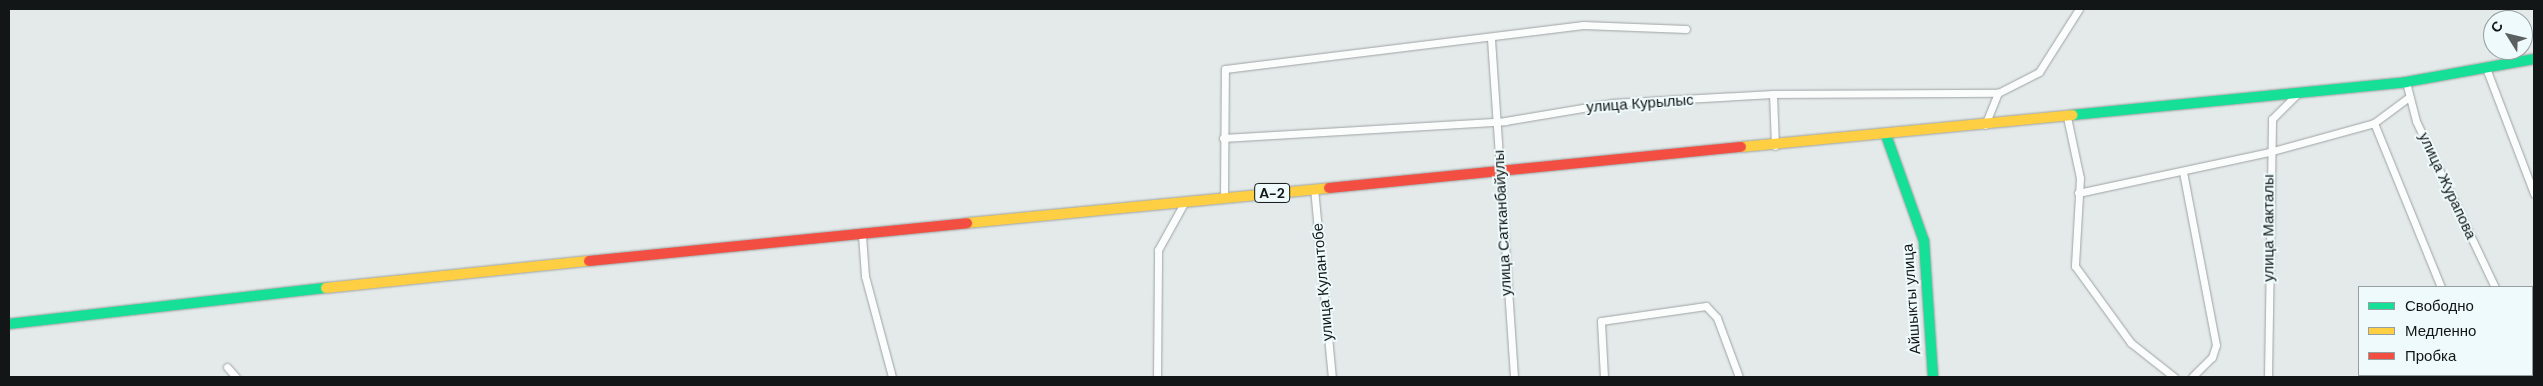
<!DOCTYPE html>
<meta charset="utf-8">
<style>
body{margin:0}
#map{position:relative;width:2543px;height:386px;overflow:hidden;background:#e4eaea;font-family:"DM Sans",sans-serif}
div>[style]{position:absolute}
.roads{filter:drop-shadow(0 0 1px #9ea2a2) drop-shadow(0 0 1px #9ea2a2)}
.street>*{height:7px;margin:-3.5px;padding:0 3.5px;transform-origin:3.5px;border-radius:3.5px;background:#fbfcfc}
.fast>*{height:10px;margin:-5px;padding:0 5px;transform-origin:5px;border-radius:5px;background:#16e098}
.slow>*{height:10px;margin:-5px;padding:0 5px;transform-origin:5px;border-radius:5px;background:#ffcf43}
.jam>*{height:10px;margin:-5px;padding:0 5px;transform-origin:5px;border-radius:5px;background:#f24e42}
span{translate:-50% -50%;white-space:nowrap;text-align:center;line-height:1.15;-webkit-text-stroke:4px #eefafb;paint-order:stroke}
.shield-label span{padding:1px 4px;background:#eefafb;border:1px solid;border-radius:4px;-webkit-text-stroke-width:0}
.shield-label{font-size:14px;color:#121616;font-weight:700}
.street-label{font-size:15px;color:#121616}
.frame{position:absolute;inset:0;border:10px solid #121616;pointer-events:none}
.legend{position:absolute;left:2358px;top:286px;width:175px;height:90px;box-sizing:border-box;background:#eefafb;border:1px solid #969f9f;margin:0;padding:6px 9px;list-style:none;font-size:15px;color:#121616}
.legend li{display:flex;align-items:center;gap:10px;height:25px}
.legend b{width:25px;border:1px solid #969f9f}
.north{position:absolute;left:2483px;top:10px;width:50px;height:50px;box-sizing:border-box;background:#eefafb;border:1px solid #969f9f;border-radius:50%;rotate:306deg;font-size:14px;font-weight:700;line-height:20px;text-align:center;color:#121616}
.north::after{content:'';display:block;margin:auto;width:18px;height:22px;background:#5c6060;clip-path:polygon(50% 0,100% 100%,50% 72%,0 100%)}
</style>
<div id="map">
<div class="roads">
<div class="street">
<div style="left:1491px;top:39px;width:339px;rotate:86.1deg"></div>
<div style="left:2486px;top:68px;width:135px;rotate:69.1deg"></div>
<div style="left:2406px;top:82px;width:40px;rotate:75.6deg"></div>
<div style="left:2416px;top:121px;width:184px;rotate:64.6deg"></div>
<div style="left:1773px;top:94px;width:52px;rotate:87.8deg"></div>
<div style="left:2067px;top:117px;width:62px;rotate:78deg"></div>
<div style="left:2080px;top:178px;width:88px;rotate:93.3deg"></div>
<div style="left:2075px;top:266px;width:95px;rotate:54deg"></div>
<div style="left:2131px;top:343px;width:55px;rotate:38.3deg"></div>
<div style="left:2374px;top:123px;width:44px;rotate:-36.6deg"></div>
<div style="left:1985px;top:125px;width:35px;rotate:-68deg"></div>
<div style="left:1998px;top:93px;width:46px;rotate:-27.1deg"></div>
<div style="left:2039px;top:72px;width:75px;rotate:-57.6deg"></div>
<div style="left:1223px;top:138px;width:283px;rotate:-3.4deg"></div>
<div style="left:1505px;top:121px;width:109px;rotate:-9.5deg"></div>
<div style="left:1612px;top:103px;width:161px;rotate:-3.2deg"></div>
<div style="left:1773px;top:94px;width:225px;rotate:-0.3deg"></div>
<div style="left:2183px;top:172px;width:176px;rotate:79.2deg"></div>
<div style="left:2216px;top:345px;width:13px;rotate:108deg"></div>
<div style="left:2212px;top:357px;width:28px;rotate:135deg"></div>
<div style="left:1314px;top:188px;width:190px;rotate:84.6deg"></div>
<div style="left:2078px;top:193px;width:195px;rotate:-12.1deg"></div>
<div style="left:2269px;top:152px;width:109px;rotate:-15.4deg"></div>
<div style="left:2374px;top:123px;width:177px;rotate:67.8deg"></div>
<div style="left:1224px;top:199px;width:130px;rotate:-89.6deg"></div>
<div style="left:1225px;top:69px;width:361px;rotate:-7deg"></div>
<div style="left:1583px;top:25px;width:103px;rotate:2.2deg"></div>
<div style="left:862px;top:235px;width:41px;rotate:85.8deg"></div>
<div style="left:865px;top:276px;width:105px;rotate:75deg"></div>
<div style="left:2532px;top:342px;width:2px;rotate:-27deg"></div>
<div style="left:2532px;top:360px;width:5px;rotate:68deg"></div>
<div style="left:227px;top:367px;width:13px;rotate:48deg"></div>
<div style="left:2484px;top:375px;width:2px;rotate:63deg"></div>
<div style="left:1157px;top:377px;width:127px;rotate:-89.5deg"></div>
<div style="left:1158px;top:250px;width:54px;rotate:-61deg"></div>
<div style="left:1604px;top:377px;width:56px;rotate:-93.1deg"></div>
<div style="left:1601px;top:321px;width:106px;rotate:-8.1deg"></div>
<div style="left:1706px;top:306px;width:16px;rotate:47deg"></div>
<div style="left:1717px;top:318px;width:63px;rotate:69.6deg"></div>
<div style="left:2268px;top:377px;width:258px;rotate:-89.1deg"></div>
<div style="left:2272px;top:119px;width:34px;rotate:-45deg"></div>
</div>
<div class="fast">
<div style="left:2072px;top:115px;width:336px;rotate:-5.6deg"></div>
<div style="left:2406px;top:82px;width:130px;rotate:-10.2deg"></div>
<div style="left:1886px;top:135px;width:113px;rotate:70.3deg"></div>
<div style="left:1924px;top:241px;width:136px;rotate:86.2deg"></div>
<div style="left:9px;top:324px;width:319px;rotate:-6.5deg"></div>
</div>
<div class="slow">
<div style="left:1741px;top:147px;width:333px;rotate:-5.5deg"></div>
<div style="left:967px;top:223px;width:364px;rotate:-5.5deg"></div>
<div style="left:326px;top:288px;width:264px;rotate:-5.9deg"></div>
</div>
<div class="jam">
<div style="left:1329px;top:188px;width:414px;rotate:-5.7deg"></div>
<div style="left:589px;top:261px;width:380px;rotate:-5.7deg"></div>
</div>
</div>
<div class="shield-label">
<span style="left:1272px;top:193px">A-2</span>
</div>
<div class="street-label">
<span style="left:1640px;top:104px;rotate:-4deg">улица Курылыс</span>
<span style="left:2447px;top:186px;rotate:65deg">улица Журапова</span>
<span style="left:1503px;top:223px;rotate:-93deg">улица Сатканбайулы</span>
<span style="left:2269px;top:228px;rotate:-90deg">улица Макталы</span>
<span style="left:1323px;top:282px;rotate:-95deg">улица Кулантобе</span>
<span style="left:1912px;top:299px;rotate:-94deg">Айшыкты улица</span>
</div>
<div class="frame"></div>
<ul class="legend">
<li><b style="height:6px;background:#16e098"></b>Свободно</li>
<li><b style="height:6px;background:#ffcf43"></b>Медленно</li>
<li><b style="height:6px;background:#f24e42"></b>Пробка</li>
</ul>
<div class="north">С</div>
</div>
